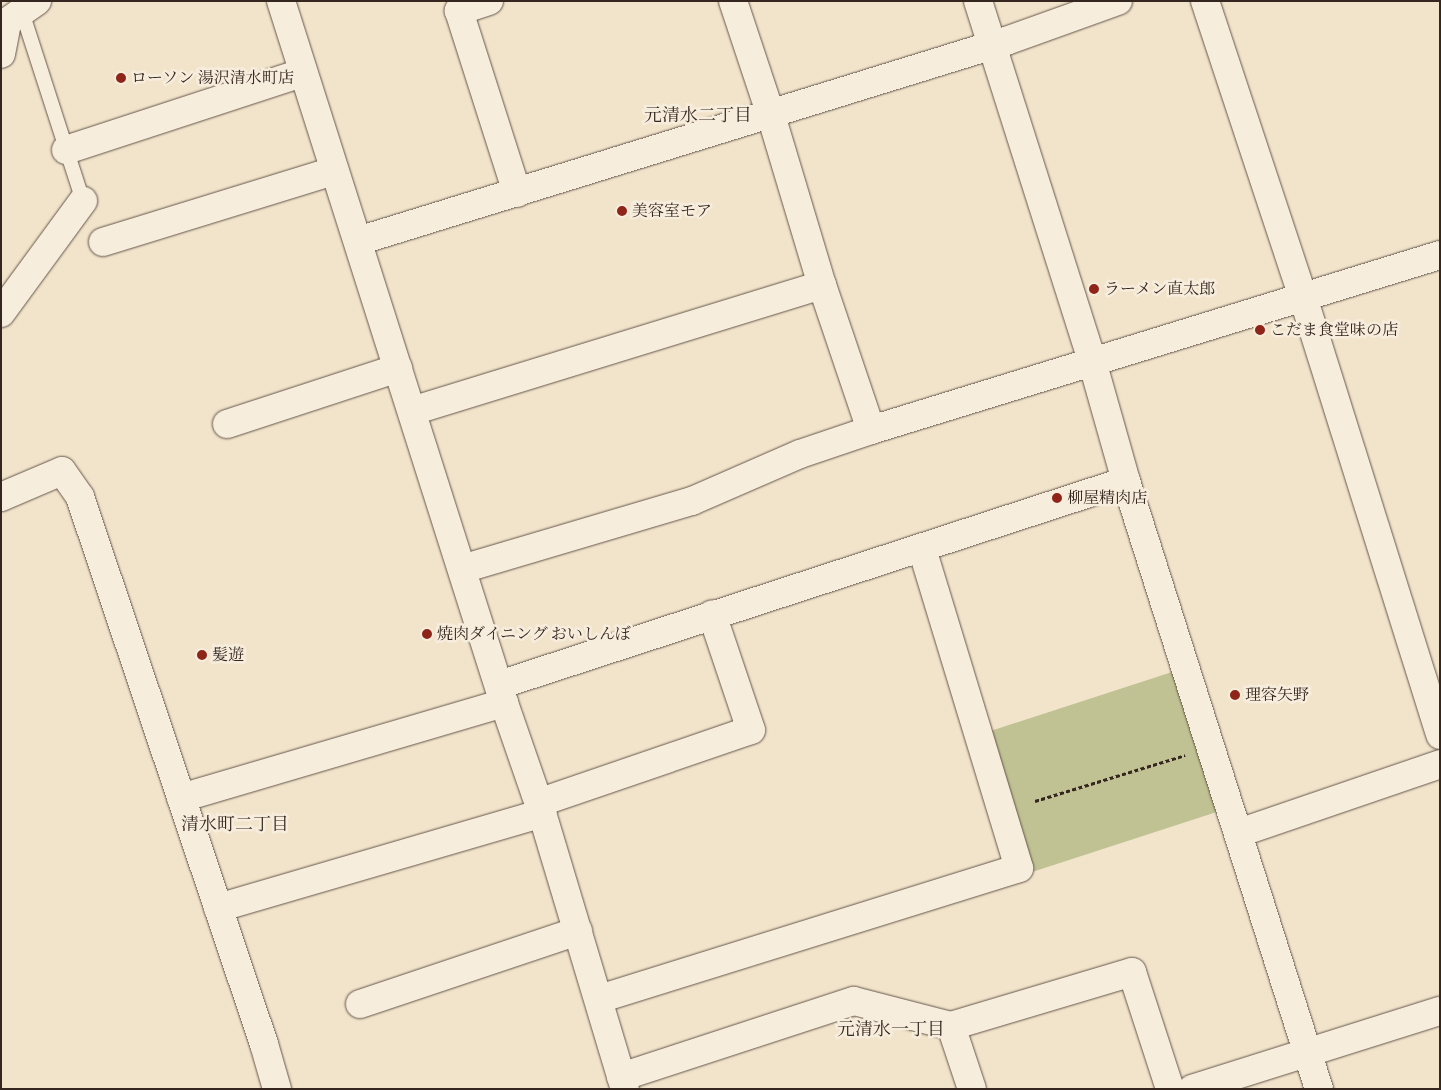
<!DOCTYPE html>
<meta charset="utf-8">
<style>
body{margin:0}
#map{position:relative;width:1441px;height:1090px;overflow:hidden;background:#f2e4cb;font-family:"IM FELL Double Pica","Noto Serif JP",serif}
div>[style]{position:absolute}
.green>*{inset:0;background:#c0c293;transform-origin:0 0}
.path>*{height:3px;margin-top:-1.5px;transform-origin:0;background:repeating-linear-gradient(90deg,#35261f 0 4px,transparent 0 6.5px)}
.roads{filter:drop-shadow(0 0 1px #64564a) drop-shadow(0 0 1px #64564a)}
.lane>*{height:14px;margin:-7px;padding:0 7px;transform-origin:7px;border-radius:7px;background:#f7eddd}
.street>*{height:28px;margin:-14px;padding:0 14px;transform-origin:14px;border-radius:14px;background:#f7eddd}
.secondary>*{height:28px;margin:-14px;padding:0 14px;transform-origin:14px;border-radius:14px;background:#f7eddd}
.dots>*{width:14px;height:14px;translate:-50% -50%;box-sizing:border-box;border:2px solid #f7eddd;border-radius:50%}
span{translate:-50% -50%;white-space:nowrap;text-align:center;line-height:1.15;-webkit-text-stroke:5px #f7eddd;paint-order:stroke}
.poi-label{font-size:16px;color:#35261f}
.left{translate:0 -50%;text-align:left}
.neighbourhood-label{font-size:18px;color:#35261f}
.frame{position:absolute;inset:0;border:2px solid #35261f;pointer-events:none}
</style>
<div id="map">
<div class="green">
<div style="left:1172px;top:672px;width:147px;height:194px;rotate:72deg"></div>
</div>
<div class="path">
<div style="left:1035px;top:801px;width:157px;rotate:-17deg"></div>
</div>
<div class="roads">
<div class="lane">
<div style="left:22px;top:12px;width:199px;rotate:72.1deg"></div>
</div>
<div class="street">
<div style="left:281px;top:1px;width:737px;rotate:72.38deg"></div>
<div style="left:504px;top:703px;width:116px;rotate:70.9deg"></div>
<div style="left:542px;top:813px;width:288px;rotate:73.3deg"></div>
<div style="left:489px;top:1px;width:32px;rotate:162deg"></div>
<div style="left:459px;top:11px;width:191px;rotate:72.3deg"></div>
<div style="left:733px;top:1px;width:117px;rotate:71.6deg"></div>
<div style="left:770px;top:112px;width:181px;rotate:73.3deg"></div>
<div style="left:822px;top:285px;width:153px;rotate:71.3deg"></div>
<div style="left:1205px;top:1px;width:312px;rotate:71.7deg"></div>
<div style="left:1303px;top:297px;width:459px;rotate:72.6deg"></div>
<div style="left:1px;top:54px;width:33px;rotate:-79deg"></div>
<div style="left:66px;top:150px;width:248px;rotate:-18.1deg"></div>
<div style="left:358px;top:241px;width:678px;rotate:-17.15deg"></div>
<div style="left:1006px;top:41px;width:119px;rotate:-19.7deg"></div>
<div style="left:103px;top:242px;width:242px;rotate:-17.1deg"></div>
<div style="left:1px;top:313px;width:139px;rotate:-53.8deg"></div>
<div style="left:412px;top:411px;width:429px;rotate:-17.1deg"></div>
<div style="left:227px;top:424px;width:180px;rotate:-18.1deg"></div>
<div style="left:1px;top:497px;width:66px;rotate:-23.1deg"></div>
<div style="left:62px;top:471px;width:32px;rotate:55deg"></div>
<div style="left:80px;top:497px;width:577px;rotate:71.41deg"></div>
<div style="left:264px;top:1044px;width:47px;rotate:73.9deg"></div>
<div style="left:462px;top:569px;width:240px;rotate:-16.5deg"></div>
<div style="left:692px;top:501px;width:118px;rotate:-23.5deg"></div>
<div style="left:800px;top:454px;width:75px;rotate:-18.7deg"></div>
<div style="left:871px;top:430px;width:595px;rotate:-17.1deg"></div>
<div style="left:181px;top:798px;width:337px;rotate:-16.4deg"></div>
<div style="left:538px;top:803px;width:225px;rotate:-18.9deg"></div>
<div style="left:751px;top:730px;width:122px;rotate:-108.6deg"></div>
<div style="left:1239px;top:833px;width:213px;rotate:-18.9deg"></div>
<div style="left:218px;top:908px;width:338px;rotate:-16.3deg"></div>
<div style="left:599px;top:999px;width:440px;rotate:-17.3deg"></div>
<div style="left:1019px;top:868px;width:333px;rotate:-106.9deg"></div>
<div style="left:360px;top:1004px;width:230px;rotate:-18.5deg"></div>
<div style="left:951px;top:1026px;width:66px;rotate:71.6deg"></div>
<div style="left:621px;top:1077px;width:245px;rotate:-18.1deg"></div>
<div style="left:854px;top:1001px;width:100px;rotate:14.5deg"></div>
<div style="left:951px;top:1026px;width:189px;rotate:-16.6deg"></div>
<div style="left:1132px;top:972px;width:123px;rotate:72deg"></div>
</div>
<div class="secondary">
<div style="left:978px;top:1px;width:378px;rotate:72.4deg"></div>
<div style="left:1092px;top:361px;width:125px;rotate:74.2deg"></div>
<div style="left:1126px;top:481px;width:638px;rotate:72.39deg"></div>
<div style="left:1px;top:26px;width:44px;rotate:-34.8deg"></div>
<div style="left:499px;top:685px;width:659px;rotate:-18.02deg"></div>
<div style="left:1192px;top:1089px;width:260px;rotate:-17.5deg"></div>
</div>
</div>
<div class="dots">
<div style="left:121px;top:78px;background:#8f2418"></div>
<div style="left:622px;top:211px;background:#8f2418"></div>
<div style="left:1094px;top:289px;background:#8f2418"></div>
<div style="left:1260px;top:330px;background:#8f2418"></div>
<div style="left:1057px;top:498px;background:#8f2418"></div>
<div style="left:427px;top:634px;background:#8f2418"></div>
<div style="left:202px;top:655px;background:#8f2418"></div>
<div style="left:1235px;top:695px;background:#8f2418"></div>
</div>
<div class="poi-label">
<span class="left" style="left:131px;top:78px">ローソン 湯沢清水町店</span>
<span class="left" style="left:632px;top:211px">美容室モア</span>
<span class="left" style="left:1104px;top:289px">ラーメン直太郎</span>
<span class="left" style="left:1270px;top:330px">こだま食堂味の店</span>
<span class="left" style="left:1067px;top:498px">柳屋精肉店</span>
<span class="left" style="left:437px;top:634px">焼肉ダイニング おいしんぼ</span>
<span class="left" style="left:212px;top:655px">髪遊</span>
<span class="left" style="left:1245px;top:695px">理容矢野</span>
</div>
<div class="neighbourhood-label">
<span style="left:698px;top:116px">元清水二丁目</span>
<span style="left:235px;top:825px">清水町二丁目</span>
<span style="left:891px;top:1030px">元清水一丁目</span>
</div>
<div class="frame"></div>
</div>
